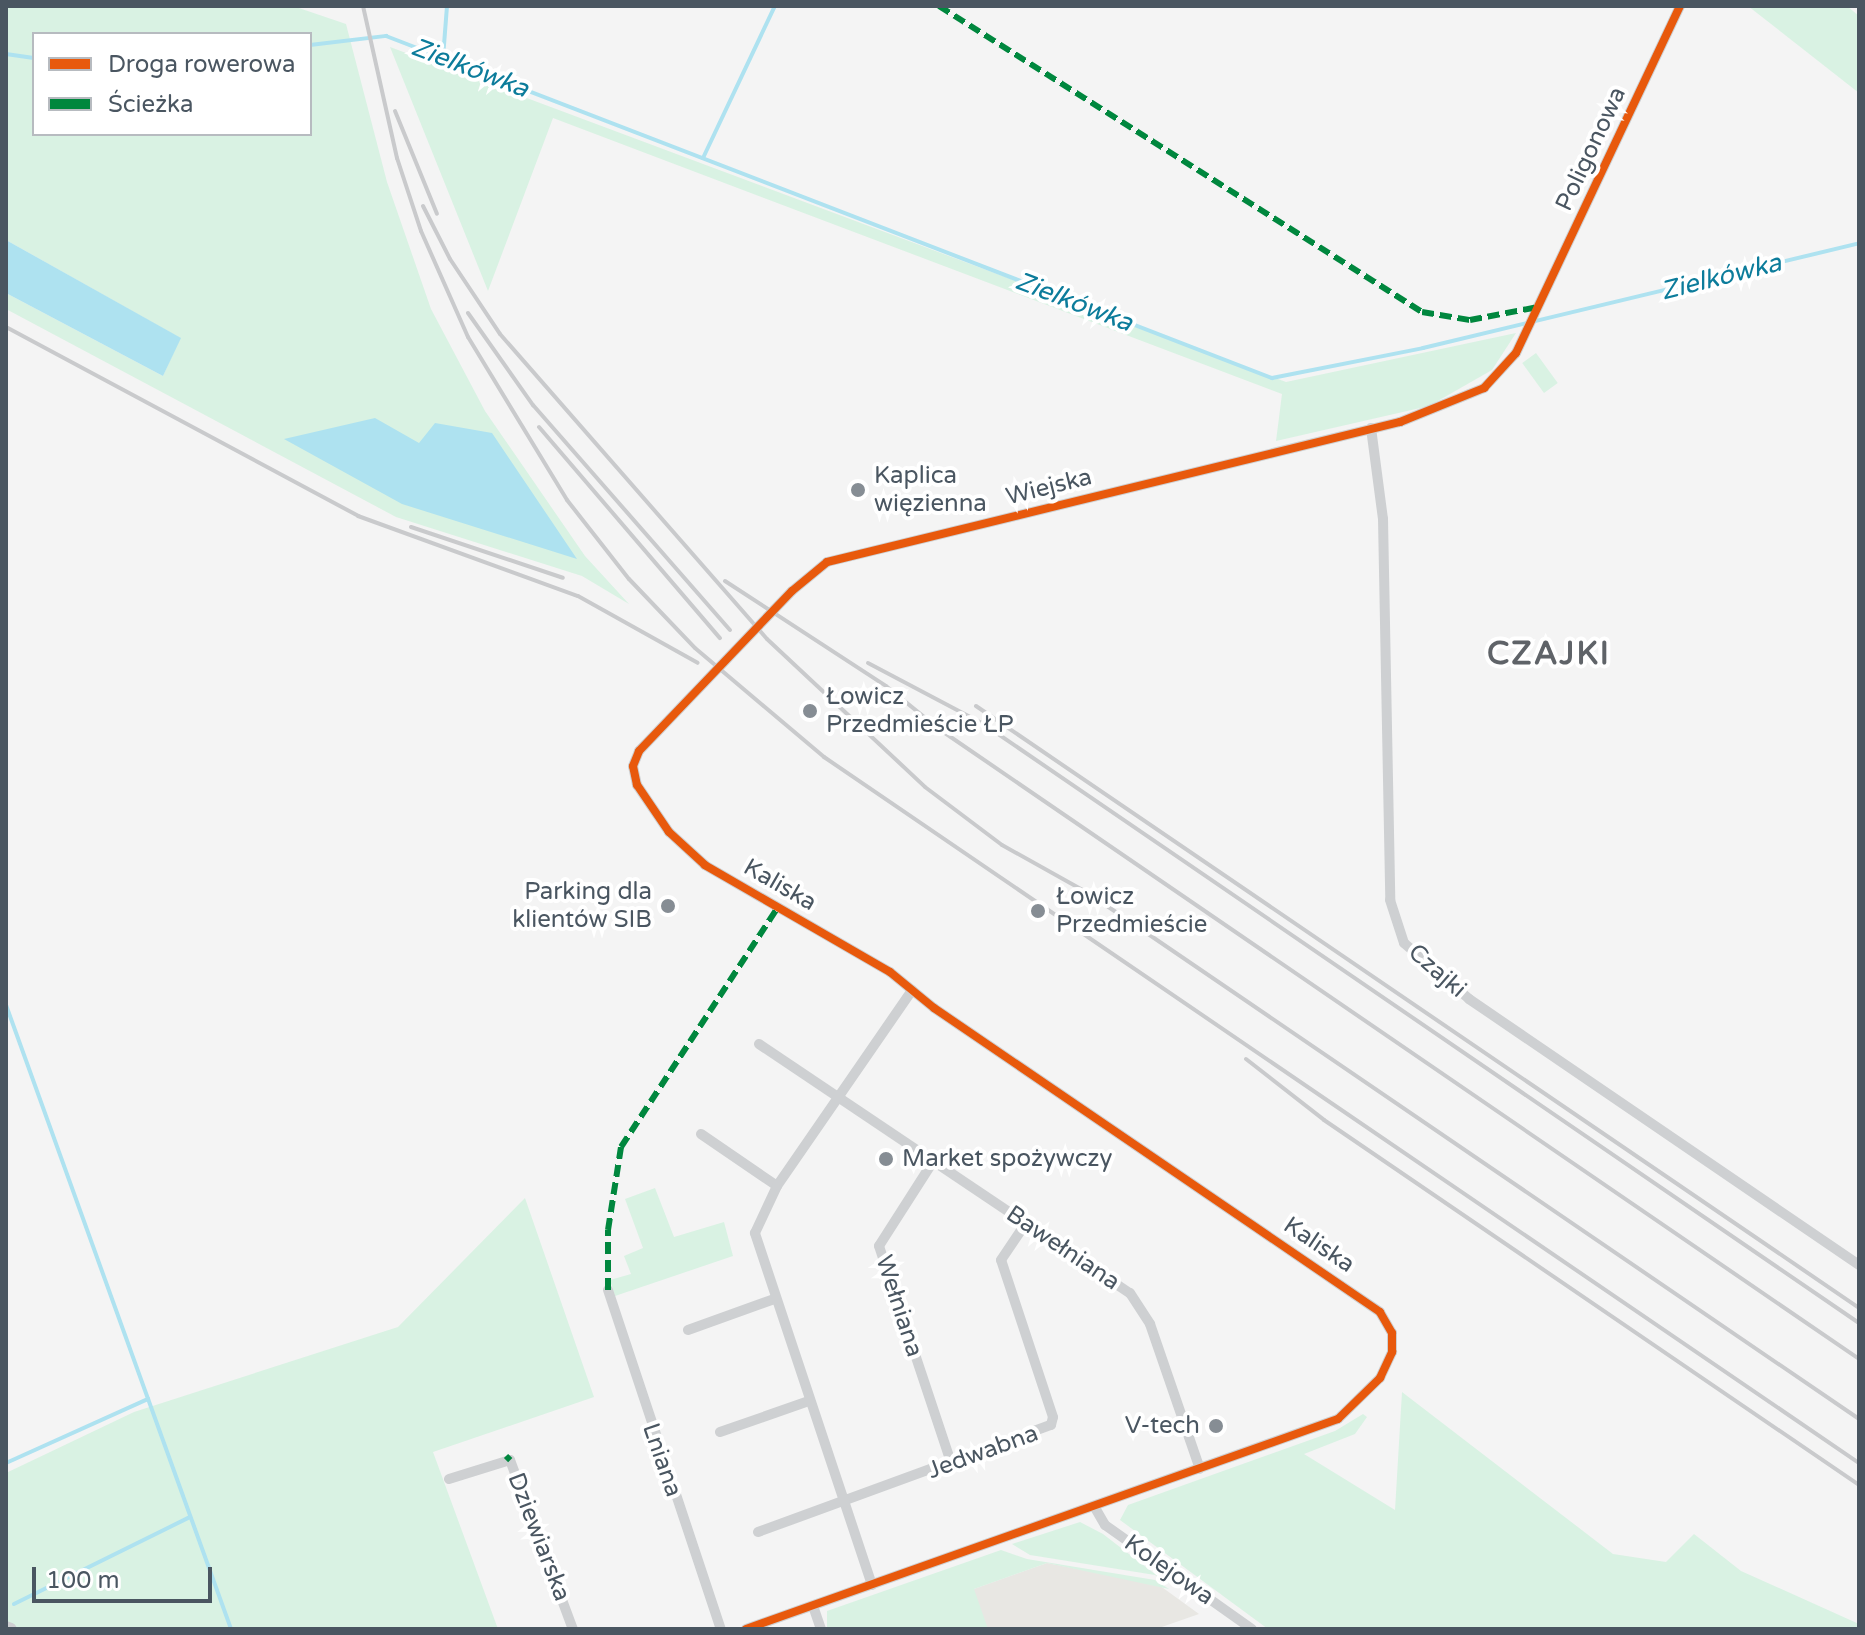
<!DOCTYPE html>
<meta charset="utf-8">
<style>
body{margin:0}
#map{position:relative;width:1865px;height:1635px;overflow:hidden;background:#f4f4f4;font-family:"Varela Round",sans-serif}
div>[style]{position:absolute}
.commercial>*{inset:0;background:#e8e7e3}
.green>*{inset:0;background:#d9f2e3;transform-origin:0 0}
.water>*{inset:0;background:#aee2f0}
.stream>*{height:4px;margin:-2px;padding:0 2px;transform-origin:2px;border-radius:2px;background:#aee2f0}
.minor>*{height:10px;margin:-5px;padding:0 5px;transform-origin:5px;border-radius:5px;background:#ced0d2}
.tertiary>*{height:12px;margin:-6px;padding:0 6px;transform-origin:6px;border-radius:6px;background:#ced0d2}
.rail>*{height:4px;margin:-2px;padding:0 2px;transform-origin:2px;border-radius:2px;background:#c9cacc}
.quiet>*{height:6px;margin-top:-3px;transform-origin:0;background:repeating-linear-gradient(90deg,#00873e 0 12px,transparent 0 18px)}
.cycleway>*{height:8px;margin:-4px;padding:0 4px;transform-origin:4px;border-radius:4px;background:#e8590c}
.dots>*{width:22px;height:22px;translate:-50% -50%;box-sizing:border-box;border:4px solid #fff;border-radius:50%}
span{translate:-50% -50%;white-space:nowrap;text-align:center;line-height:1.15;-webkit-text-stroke:8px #fff;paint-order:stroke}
.street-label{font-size:24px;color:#4a5661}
.poi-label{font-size:24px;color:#4a5661}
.left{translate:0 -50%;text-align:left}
.right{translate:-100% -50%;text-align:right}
.water-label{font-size:26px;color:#0c7c9b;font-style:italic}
.district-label{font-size:32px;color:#5f6368;font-weight:700;letter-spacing:2px}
.frame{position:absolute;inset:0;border:8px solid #4a5661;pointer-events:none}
.legend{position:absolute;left:32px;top:32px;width:280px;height:104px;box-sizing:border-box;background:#fff;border:2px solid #b7bbc0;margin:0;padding:10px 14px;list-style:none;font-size:24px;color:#4a5661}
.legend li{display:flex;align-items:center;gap:16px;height:40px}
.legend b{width:40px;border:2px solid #b7bbc0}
.scale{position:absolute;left:32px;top:1567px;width:180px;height:36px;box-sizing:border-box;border:4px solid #4a5661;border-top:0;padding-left:10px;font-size:24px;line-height:28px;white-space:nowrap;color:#4a5661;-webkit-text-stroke:6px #fff;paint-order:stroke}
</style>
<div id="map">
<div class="commercial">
<div style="clip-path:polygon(1047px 1563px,1159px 1585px,1199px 1614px,1156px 1629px,862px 1629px)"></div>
</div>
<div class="green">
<div style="clip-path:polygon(evenodd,6px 6px,293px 6px,346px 24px,387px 182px,431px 309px,485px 411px,585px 556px,629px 604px,582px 576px,396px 517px,6px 309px,6px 293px,163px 376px,180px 338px,6px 240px,6px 6px,34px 34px,310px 34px,310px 134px,34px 134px,34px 34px)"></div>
<div style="clip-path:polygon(1748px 6px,1847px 6px,1859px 16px,1859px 93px)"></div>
<div style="clip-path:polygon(390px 47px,1286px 382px,1516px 333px,1492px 370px,1429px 406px,1276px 441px,1282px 394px,553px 118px,488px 291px)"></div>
<div style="left:1536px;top:353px;width:37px;height:17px;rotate:54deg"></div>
<div style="clip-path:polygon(655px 1188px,674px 1237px,724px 1222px,733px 1256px,615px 1296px,610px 1280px,631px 1274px,624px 1256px,643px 1248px,625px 1199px)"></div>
<div style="clip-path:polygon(525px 1198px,594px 1397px,433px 1452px,498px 1629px,6px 1629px,6px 1473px,134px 1412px,398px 1327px)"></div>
<div style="clip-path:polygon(1402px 1392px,1613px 1554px,1666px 1562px,1694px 1534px,1741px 1571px,1859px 1624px,1859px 1629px,1268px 1629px,1120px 1520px,1128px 1505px,1335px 1431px,1363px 1414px,1367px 1417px,1355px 1434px,1304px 1454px,1395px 1510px)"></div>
<div style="clip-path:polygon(1080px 1522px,1103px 1534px,1164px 1581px,1155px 1575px,1030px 1555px,1012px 1544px)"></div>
<div style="clip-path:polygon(1001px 1550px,1027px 1559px,1155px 1580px,1169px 1589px,1047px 1563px,974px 1589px,988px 1629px,827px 1629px,827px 1611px)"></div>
</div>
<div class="water">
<div style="clip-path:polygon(6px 240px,181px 338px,163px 376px,6px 293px)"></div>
<div style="clip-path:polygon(375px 418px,419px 443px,435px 423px,492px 433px,577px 559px,402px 504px,284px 439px)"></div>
</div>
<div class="stream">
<div style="left:310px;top:45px;width:77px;rotate:-6.8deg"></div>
<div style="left:386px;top:36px;width:950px;rotate:21.11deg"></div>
<div style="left:1272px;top:378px;width:154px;rotate:-11.2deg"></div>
<div style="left:1423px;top:348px;width:448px;rotate:-13.5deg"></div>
<div style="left:6px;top:54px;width:28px;rotate:8deg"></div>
<div style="left:443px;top:58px;width:52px;rotate:-85.6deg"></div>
<div style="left:703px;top:158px;width:168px;rotate:-64.7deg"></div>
<div style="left:6px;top:1005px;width:663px;rotate:70.17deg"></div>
<div style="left:6px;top:1463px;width:156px;rotate:-24.3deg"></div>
<div style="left:14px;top:1604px;width:196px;rotate:-26.3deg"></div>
</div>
<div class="minor">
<div style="left:1371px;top:428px;width:92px;rotate:82.5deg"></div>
<div style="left:1383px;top:519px;width:381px;rotate:88.9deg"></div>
<div style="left:1390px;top:900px;width:45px;rotate:72deg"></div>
<div style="left:1404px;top:943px;width:86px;rotate:40.7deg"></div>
<div style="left:1469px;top:999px;width:472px;rotate:34.3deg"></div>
<div style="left:759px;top:1044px;width:447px;rotate:33.9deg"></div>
<div style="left:1130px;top:1293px;width:37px;rotate:57deg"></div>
<div style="left:1150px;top:1324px;width:153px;rotate:71deg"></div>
<div style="left:701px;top:1134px;width:92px;rotate:34.4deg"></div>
<div style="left:934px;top:1160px;width:102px;rotate:122.6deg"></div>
<div style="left:879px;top:1246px;width:229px;rotate:71.6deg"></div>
<div style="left:608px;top:1290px;width:357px;rotate:71.6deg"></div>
<div style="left:688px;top:1330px;width:91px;rotate:-19.8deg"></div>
<div style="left:720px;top:1432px;width:94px;rotate:-19.2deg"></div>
<div style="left:449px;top:1479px;width:64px;rotate:-17.3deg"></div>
<div style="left:510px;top:1460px;width:180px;rotate:69.6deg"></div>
<div style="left:1094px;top:1506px;width:22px;rotate:60deg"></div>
<div style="left:1105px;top:1525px;width:180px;rotate:35.3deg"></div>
<div style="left:758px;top:1532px;width:312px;rotate:-20.1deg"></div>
<div style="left:1051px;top:1425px;width:8px;rotate:-76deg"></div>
<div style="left:1053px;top:1417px;width:165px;rotate:-108.3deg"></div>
<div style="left:1001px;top:1260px;width:45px;rotate:-56deg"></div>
<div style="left:872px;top:1585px;width:371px;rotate:-108.4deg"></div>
<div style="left:755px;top:1233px;width:52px;rotate:-64.9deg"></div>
<div style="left:777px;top:1186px;width:238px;rotate:-55.4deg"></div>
<div style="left:813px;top:1606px;width:24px;rotate:71deg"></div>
<div style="left:746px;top:1629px;width:628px;rotate:-19.53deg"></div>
<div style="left:1338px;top:1419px;width:59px;rotate:-44.3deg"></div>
<div style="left:1380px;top:1378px;width:29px;rotate:-65deg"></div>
<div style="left:1392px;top:1352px;width:19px;rotate:-90deg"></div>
<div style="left:1392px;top:1333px;width:24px;rotate:-120deg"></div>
<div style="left:1380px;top:1312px;width:540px;rotate:-145.72deg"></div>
<div style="left:934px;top:1008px;width:57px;rotate:-140.7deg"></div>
<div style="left:890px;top:972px;width:214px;rotate:-150deg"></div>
<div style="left:705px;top:865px;width:49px;rotate:-137.5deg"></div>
<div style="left:669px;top:832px;width:57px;rotate:-124.2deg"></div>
<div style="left:637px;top:785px;width:19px;rotate:-102deg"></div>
<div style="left:633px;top:766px;width:16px;rotate:-68deg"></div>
<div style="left:639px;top:751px;width:221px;rotate:-46.3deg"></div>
<div style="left:792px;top:591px;width:45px;rotate:-39.6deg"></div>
<div style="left:827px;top:562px;width:590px;rotate:-13.73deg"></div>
<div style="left:1400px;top:422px;width:91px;rotate:-22deg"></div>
<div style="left:1484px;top:388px;width:47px;rotate:-47.6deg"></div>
<div style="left:1516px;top:353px;width:384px;rotate:-64.7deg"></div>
</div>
<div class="tertiary">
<div style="left:6px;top:1627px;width:5px;rotate:22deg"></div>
</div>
<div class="rail">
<div style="left:363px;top:6px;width:156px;rotate:77.4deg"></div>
<div style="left:397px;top:158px;width:77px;rotate:71.8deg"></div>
<div style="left:421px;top:231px;width:116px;rotate:66.1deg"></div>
<div style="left:468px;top:337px;width:191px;rotate:58.7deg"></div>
<div style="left:567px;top:500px;width:100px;rotate:51.9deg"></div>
<div style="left:629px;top:579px;width:95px;rotate:46.3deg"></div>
<div style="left:695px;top:648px;width:169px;rotate:40.2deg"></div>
<div style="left:824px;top:757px;width:1253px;rotate:34.3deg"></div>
<div style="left:395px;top:111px;width:111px;rotate:67.8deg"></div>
<div style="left:423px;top:206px;width:59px;rotate:63deg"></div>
<div style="left:450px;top:259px;width:90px;rotate:56.3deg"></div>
<div style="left:500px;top:334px;width:405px;rotate:48.8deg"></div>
<div style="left:767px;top:639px;width:216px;rotate:43.1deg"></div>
<div style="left:925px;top:787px;width:96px;rotate:37deg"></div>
<div style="left:1002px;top:845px;width:98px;rotate:29.2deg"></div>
<div style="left:1088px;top:893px;width:933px;rotate:34.3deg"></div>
<div style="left:468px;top:313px;width:113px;rotate:54.8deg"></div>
<div style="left:533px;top:405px;width:299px;rotate:48.8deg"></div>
<div style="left:6px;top:327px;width:400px;rotate:28.2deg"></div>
<div style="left:358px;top:516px;width:234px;rotate:20deg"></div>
<div style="left:578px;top:596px;width:137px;rotate:29.2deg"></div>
<div style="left:539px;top:427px;width:278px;rotate:49.4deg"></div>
<div style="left:411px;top:527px;width:160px;rotate:18.5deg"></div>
<div style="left:725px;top:581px;width:192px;rotate:33.1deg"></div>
<div style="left:886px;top:686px;width:68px;rotate:39.1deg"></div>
<div style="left:939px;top:729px;width:1115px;rotate:34.4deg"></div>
<div style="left:868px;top:663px;width:129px;rotate:27.8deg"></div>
<div style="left:982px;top:723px;width:1063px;rotate:34.38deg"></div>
<div style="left:976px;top:706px;width:1069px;rotate:34.28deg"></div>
<div style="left:1246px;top:1059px;width:99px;rotate:38deg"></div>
<div style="left:1324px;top:1120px;width:648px;rotate:34.3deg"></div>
</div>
<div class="quiet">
<div style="left:939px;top:6px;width:572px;rotate:32.36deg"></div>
<div style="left:1422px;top:312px;width:49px;rotate:9.5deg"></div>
<div style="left:1470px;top:320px;width:69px;rotate:-10.8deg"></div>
<div style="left:608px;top:1290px;width:60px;rotate:-90deg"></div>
<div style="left:608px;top:1230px;width:84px;rotate:-81.1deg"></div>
<div style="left:621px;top:1147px;width:287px;rotate:-56.8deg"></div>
<div style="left:506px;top:1456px;width:6px;rotate:45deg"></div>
</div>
<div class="cycleway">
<div style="left:746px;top:1629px;width:628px;rotate:-19.53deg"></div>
<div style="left:1338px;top:1419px;width:59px;rotate:-44.3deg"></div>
<div style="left:1380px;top:1378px;width:29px;rotate:-65deg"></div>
<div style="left:1392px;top:1352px;width:19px;rotate:-90deg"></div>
<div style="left:1392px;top:1333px;width:24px;rotate:-120deg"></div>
<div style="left:1380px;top:1312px;width:540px;rotate:-145.72deg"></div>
<div style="left:934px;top:1008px;width:57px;rotate:-140.7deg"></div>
<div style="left:890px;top:972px;width:214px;rotate:-150deg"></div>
<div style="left:705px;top:865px;width:49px;rotate:-137.5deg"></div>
<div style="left:669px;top:832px;width:57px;rotate:-124.2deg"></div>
<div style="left:637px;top:785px;width:19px;rotate:-102deg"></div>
<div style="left:633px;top:766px;width:16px;rotate:-68deg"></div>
<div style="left:639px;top:751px;width:221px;rotate:-46.3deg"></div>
<div style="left:792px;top:591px;width:45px;rotate:-39.6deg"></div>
<div style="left:827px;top:562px;width:590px;rotate:-13.73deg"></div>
<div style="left:1400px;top:422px;width:91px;rotate:-22deg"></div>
<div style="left:1484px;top:388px;width:47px;rotate:-47.6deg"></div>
<div style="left:1516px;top:353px;width:384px;rotate:-64.7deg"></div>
</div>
<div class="dots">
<div style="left:858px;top:490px;background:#868d94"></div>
<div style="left:810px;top:711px;background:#868d94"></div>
<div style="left:668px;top:906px;background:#868d94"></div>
<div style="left:1038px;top:911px;background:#868d94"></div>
<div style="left:886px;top:1159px;background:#868d94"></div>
<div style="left:1216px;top:1426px;background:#868d94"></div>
</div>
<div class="street-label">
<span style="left:1591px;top:149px;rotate:-65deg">Poligonowa</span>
<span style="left:1049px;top:487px;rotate:-14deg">Wiejska</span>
<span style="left:780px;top:885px;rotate:30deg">Kaliska</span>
<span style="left:1437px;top:971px;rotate:41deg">Czajki</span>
<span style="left:1319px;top:1245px;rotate:34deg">Kaliska</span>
<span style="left:1063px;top:1248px;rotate:34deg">Bawełniana</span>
<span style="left:899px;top:1306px;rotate:72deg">Wełniana</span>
<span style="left:983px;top:1452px;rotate:-20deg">Jedwabna</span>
<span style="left:662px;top:1460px;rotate:71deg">Lniana</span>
<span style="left:539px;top:1537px;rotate:69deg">Dziewiarska</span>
<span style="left:1169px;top:1570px;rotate:35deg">Kolejowa</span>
</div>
<div class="poi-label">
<span class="left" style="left:874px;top:490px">Kaplica<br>więzienna</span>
<span class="left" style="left:826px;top:711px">Łowicz<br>Przedmieście ŁP</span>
<span class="right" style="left:652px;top:906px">Parking dla<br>klientów SIB</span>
<span class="left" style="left:1056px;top:911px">Łowicz<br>Przedmieście</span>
<span class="left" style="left:902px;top:1159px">Market spożywczy</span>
<span class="right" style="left:1200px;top:1426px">V-tech</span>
</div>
<div class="water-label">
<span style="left:470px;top:68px;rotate:21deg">Zielkówka</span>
<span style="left:1721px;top:277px;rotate:-14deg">Zielkówka</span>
<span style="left:1074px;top:302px;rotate:21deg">Zielkówka</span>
</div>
<div class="district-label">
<span style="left:1549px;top:654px">CZAJKI</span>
</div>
<div class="frame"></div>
<ul class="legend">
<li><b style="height:10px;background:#e8590c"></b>Droga rowerowa</li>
<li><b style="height:10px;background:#00873e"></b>Ścieżka</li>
</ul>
<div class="scale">100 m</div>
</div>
